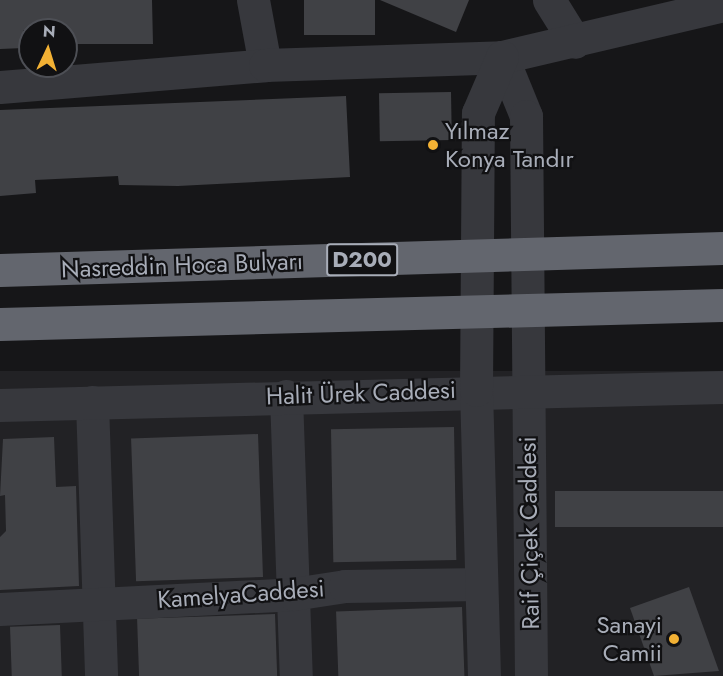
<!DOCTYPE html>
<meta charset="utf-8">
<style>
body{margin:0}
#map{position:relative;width:723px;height:676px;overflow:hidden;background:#161618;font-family:Jost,sans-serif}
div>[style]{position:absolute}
.built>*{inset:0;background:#222225;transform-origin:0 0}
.building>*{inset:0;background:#404145;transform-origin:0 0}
.minor>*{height:33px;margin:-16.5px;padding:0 16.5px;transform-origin:16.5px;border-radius:16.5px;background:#37383d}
.highway>*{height:33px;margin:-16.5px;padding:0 16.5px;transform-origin:16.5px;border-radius:16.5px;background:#63666e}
.dots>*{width:16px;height:16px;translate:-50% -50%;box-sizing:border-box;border:3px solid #111113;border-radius:50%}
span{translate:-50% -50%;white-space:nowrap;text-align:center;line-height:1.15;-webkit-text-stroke:4.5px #111113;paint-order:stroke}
.shield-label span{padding:2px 4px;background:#111113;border:2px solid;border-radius:4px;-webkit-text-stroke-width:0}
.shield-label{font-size:22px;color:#a8adb8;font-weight:700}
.poi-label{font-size:24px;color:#a8adb8}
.left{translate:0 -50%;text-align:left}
.right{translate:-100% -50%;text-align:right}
.street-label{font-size:24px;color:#a8adb8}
.north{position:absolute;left:18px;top:18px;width:60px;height:60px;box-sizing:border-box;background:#111113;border:2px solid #4d4f55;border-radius:50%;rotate:4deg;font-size:16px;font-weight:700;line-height:24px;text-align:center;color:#a8adb8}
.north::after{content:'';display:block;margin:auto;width:21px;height:27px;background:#f2b134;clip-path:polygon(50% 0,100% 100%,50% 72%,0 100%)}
</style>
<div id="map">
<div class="built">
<div style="left:723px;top:371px;width:305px;height:723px;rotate:90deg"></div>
</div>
<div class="building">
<div style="clip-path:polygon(0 0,152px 0,153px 44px,66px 44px,66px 30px,23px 30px,24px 48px,0 49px)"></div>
<div style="left:304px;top:0;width:71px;height:35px"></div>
<div style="clip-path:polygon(380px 0,469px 0,456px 32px)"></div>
<div style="left:451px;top:92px;width:48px;height:72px;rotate:89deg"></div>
<div style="clip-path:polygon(346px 96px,350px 177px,178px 186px,119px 185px,118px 176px,35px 180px,36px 193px,0 196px,0 110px)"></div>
<div style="left:454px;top:427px;width:133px;height:123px;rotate:89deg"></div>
<div style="left:258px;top:434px;width:143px;height:127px;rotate:88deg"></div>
<div style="clip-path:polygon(54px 437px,56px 487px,76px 486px,79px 586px,0 590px,0 537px,6px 531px,5px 495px,0 496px,3px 439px)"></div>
<div style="left:723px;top:491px;width:36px;height:168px;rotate:90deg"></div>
<div style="clip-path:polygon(689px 587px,719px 671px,654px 676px,630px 608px)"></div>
<div style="left:462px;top:607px;width:69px;height:126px;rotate:88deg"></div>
<div style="left:275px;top:614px;width:62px;height:138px;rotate:88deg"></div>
<div style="left:60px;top:625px;width:51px;height:50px;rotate:88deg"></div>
</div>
<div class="minor">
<div style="left:253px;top:0;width:66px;rotate:79.5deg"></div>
<div style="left:549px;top:0;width:49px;rotate:58.2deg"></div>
<div style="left:502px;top:57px;width:64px;rotate:67.9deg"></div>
<div style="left:526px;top:116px;width:560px;rotate:89.49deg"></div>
<div style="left:0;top:87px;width:266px;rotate:-4.7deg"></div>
<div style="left:265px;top:65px;width:237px;rotate:-1.9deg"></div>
<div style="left:502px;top:57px;width:227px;rotate:-13.2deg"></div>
<div style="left:286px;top:396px;width:280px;rotate:88deg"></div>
<div style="left:92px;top:402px;width:274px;rotate:88.1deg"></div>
<div style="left:0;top:405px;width:723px;rotate:-1.43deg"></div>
<div style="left:0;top:609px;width:293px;rotate:-2.9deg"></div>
<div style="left:293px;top:594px;width:53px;rotate:-8.7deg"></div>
<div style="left:345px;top:586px;width:136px;rotate:-0.8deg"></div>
<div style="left:484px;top:676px;width:286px;rotate:-91.6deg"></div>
<div style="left:476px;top:390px;width:277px;rotate:-89.6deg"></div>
<div style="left:478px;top:113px;width:61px;rotate:-66.8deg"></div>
</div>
<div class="highway">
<div style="left:0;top:270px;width:723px;rotate:-1.74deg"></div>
<div style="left:0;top:324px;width:723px;rotate:-1.51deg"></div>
</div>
<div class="dots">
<div style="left:433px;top:145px;background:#f2b134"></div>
<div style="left:674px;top:639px;background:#f2b134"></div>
</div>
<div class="shield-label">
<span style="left:362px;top:260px">D200</span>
</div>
<div class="poi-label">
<span class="left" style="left:445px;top:145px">Yılmaz<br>Konya Tandır</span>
<span class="right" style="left:662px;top:639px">Sanayi<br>Camii</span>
</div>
<div class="street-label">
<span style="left:182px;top:265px;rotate:-2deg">Nasreddin Hoca Bulvarı</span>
<span style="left:361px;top:393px;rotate:-2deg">Halit Ürek Caddesi</span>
<span style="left:529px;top:533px;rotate:-91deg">Raif Çiçek Caddesi</span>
<span style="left:241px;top:594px;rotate:-4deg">KamelyaCaddesi</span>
</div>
<div class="north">N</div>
</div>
